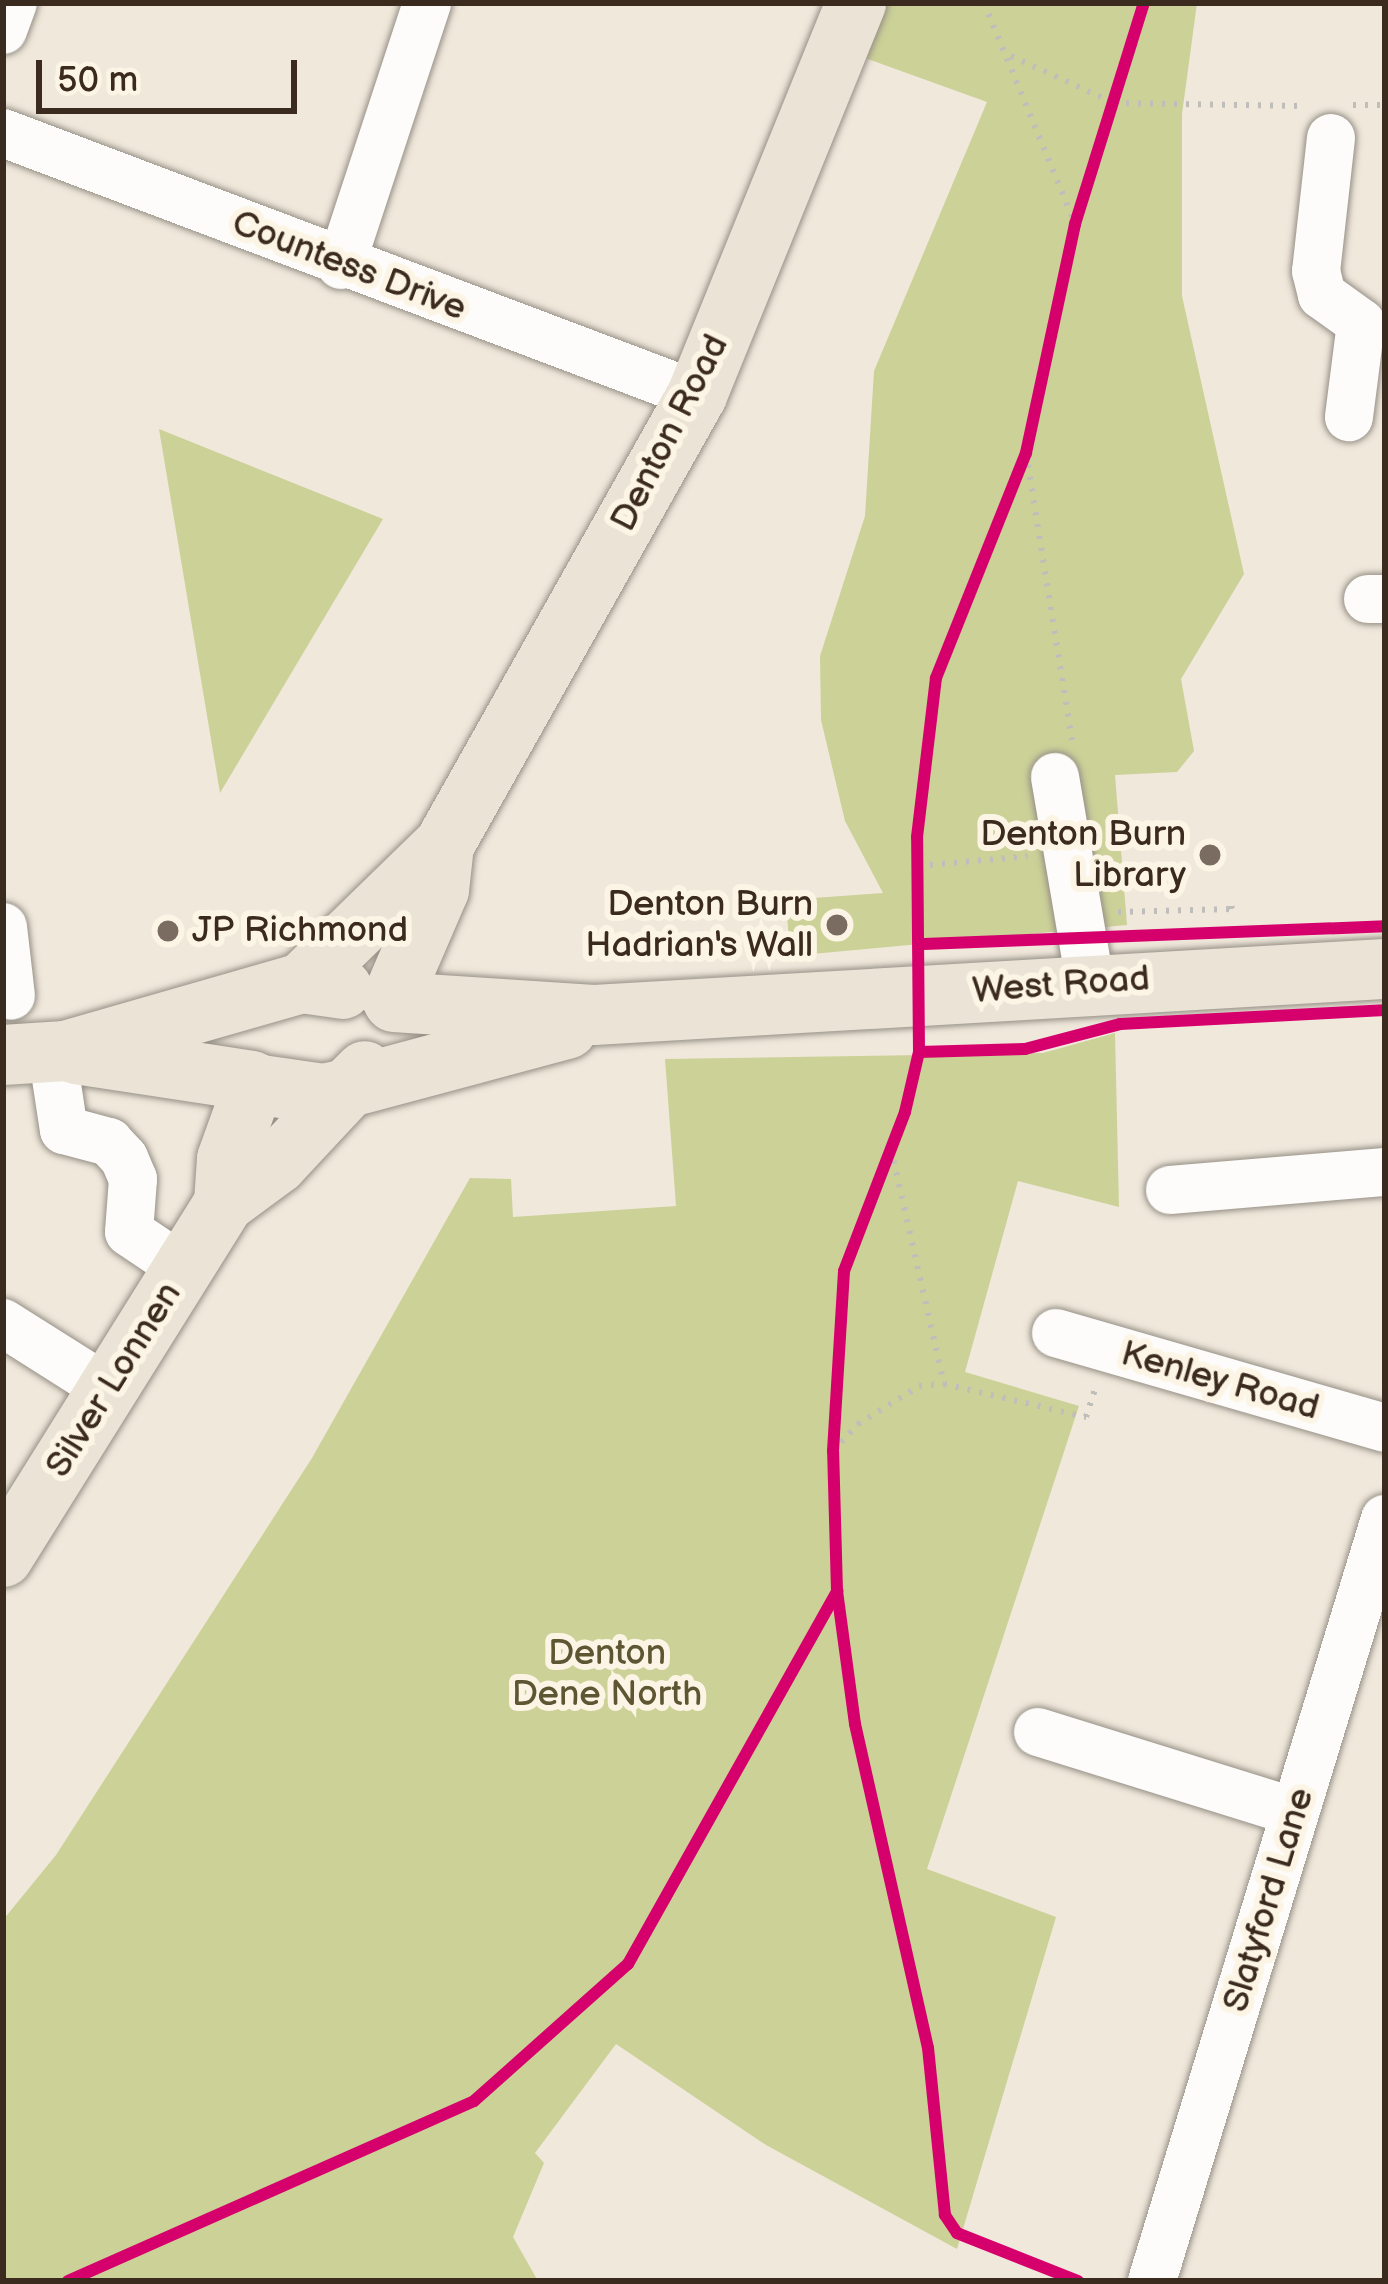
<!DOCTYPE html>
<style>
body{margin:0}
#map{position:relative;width:1388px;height:2284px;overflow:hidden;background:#f0e8db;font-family:"Balsamiq Sans",sans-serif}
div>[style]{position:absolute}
.green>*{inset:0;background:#ccd198}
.path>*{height:6px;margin-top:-3px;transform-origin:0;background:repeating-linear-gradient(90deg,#c0beba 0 3px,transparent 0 12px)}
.roads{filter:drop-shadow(0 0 3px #969087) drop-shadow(0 0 3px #969087)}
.minor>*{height:48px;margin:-24px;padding:0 24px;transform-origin:24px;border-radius:24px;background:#fdfcfa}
.major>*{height:60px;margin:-30px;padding:0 30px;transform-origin:30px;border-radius:30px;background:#eae3d6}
.cycleway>*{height:12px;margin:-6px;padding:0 6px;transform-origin:6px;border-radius:6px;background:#d6006c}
.dots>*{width:33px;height:33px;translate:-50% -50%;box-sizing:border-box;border:6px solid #fcf5e5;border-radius:50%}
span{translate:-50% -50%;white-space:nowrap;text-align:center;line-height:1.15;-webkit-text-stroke:12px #fcf5e5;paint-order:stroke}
.street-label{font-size:36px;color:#3b2a1e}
.poi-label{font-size:36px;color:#3b2a1e}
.right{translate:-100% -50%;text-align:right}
.left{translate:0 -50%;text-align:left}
.park-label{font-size:36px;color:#5e5632}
.frame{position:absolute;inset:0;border:6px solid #3b2a1e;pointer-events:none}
.scale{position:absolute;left:36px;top:60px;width:261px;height:54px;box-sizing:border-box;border:6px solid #3b2a1e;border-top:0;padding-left:15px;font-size:36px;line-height:42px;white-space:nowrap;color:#3b2a1e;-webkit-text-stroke:9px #fcf5e5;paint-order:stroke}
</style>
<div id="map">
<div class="green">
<div style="clip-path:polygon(882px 3px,1197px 3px,1182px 114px,1182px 296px,1244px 574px,1181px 679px,1194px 751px,1177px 772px,1115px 775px,1127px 925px,790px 956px,786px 900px,883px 893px,845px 821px,821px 720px,820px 656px,865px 516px,874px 371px,987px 102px,865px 58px)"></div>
<div style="clip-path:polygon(159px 429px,383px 519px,220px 793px)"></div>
<div style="clip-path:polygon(1115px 1033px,1119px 1207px,1018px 1181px,965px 1372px,1079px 1406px,927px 1869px,1056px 1917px,957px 2249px,766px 2145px,616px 2044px,535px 2153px,544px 2163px,513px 2237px,538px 2281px,3px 2281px,3px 1920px,56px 1855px,312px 1458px,470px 1178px,511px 1179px,513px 1217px,676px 1206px,665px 1059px,1043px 1053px)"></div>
</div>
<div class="path">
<div style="left:984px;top:3px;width:239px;rotate:67.6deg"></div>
<div style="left:1011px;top:56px;width:113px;rotate:24.5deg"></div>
<div style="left:1114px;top:103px;width:189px;rotate:0.9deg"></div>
<div style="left:1353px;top:105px;width:32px"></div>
<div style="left:1026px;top:453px;width:291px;rotate:80.9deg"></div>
<div style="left:918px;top:866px;width:110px;rotate:-5.2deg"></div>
<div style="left:1118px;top:912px;width:114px;rotate:-1.5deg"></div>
<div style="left:1232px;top:909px;width:9px;rotate:-103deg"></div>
<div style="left:891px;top:1149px;width:241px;rotate:77.3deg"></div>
<div style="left:833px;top:1451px;width:37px;rotate:-47deg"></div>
<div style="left:858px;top:1424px;width:72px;rotate:-31.9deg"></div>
<div style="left:919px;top:1386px;width:25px;rotate:-5deg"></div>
<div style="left:944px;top:1384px;width:146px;rotate:13.1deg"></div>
<div style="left:1086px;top:1417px;width:32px;rotate:-72deg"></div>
</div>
<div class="roads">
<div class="minor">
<div style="left:3px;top:30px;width:29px;rotate:-70deg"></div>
<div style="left:3px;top:133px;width:742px;rotate:20.68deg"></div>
<div style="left:1331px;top:138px;width:134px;rotate:96.4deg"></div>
<div style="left:1316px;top:271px;width:25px;rotate:76deg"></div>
<div style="left:1322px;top:295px;width:48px;rotate:35.7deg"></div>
<div style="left:1361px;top:323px;width:95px;rotate:97.3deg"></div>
<div style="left:341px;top:265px;width:276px;rotate:-71.8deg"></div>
<div style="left:1368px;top:599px;width:17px"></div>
<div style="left:1055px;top:777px;width:207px;rotate:80.3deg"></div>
<div style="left:3px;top:927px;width:69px;rotate:83.4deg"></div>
<div style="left:52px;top:1052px;width:79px;rotate:81.3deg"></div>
<div style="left:64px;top:1130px;width:47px;rotate:14.9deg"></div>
<div style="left:109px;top:1142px;width:22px;rotate:47deg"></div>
<div style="left:124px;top:1158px;width:23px;rotate:67deg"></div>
<div style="left:133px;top:1179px;width:53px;rotate:94.3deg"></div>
<div style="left:129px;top:1232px;width:66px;rotate:33.9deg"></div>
<div style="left:1170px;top:1190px;width:216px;rotate:-4.8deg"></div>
<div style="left:3px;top:1323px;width:125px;rotate:32.3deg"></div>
<div style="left:1056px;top:1333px;width:342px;rotate:16.1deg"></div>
<div style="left:1038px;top:1732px;width:269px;rotate:17.3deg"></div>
<div style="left:1152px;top:2281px;width:797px;rotate:-73deg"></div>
</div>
<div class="major">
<div style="left:302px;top:983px;width:198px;rotate:-44.2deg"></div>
<div style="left:444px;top:845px;width:516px;rotate:-60.65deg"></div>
<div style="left:697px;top:395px;width:423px;rotate:-67.9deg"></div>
<div style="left:392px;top:999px;width:119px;rotate:-66.7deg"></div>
<div style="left:439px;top:890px;width:45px;rotate:-83.7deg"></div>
<div style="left:394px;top:1002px;width:200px;rotate:3.7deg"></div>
<div style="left:594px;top:1015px;width:792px;rotate:-3.33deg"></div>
<div style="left:76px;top:1054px;width:178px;rotate:8.7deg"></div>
<div style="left:3px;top:1055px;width:62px;rotate:-3.7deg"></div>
<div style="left:65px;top:1051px;width:247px;rotate:-16deg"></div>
<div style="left:302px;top:983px;width:41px;rotate:8.3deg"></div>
<div style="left:254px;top:1084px;width:70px;rotate:8.2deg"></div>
<div style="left:323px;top:1094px;width:25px;rotate:-12deg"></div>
<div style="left:347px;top:1089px;width:25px;rotate:-45deg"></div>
<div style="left:350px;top:1087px;width:225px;rotate:-15deg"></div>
<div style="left:224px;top:1203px;width:44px;rotate:-86.1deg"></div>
<div style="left:227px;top:1159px;width:80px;rotate:-70.2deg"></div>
<div style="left:3px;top:1557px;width:417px;rotate:-58deg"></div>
<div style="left:224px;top:1203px;width:66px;rotate:-36.3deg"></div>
<div style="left:277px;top:1164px;width:103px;rotate:-47deg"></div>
</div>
</div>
<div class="cycleway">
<div style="left:924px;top:944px;width:461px;rotate:-2.2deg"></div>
<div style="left:919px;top:1052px;width:106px;rotate:-1.6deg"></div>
<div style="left:1025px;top:1049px;width:98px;rotate:-14.7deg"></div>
<div style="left:1120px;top:1024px;width:265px;rotate:-3deg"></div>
<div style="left:68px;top:2281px;width:444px;rotate:-23.9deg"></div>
<div style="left:474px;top:2101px;width:206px;rotate:-41.7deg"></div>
<div style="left:628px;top:1964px;width:428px;rotate:-60.7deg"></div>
<div style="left:1078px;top:2281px;width:130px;rotate:-158.4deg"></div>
<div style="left:957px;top:2233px;width:22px;rotate:-124deg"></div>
<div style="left:945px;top:2215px;width:168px;rotate:-95.8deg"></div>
<div style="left:928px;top:2048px;width:332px;rotate:-102.7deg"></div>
<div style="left:855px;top:1724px;width:134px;rotate:-97.7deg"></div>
<div style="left:837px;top:1591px;width:140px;rotate:-91.6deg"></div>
<div style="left:833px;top:1451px;width:180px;rotate:-86.5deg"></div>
<div style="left:844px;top:1271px;width:170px;rotate:-69deg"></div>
<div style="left:905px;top:1112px;width:62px;rotate:-76.9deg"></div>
<div style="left:919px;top:1052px;width:215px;rotate:-90.5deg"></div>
<div style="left:917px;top:837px;width:160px;rotate:-83.2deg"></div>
<div style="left:936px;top:678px;width:242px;rotate:-68.2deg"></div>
<div style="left:1026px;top:453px;width:234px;rotate:-77.9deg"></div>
<div style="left:1075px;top:224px;width:232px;rotate:-72.7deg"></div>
</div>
<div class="dots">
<div style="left:1210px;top:855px;background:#7a6c60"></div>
<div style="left:837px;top:925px;background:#7a6c60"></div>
<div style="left:168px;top:931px;background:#7a6c60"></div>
</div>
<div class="street-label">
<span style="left:349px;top:266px;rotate:21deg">Countess Drive</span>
<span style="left:670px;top:433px;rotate:-63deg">Denton Road</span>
<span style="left:1061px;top:985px;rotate:-4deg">West Road</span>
<span style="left:114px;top:1380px;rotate:-58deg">Silver Lonnen</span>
<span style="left:1220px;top:1381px;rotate:16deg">Kenley Road</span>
<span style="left:1269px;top:1900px;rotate:-73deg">Slatyford Lane</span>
</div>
<div class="poi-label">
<span class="right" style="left:1186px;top:855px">Denton Burn<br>Library</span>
<span class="right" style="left:813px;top:925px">Denton Burn<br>Hadrian's Wall</span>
<span class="left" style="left:192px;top:931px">JP Richmond</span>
</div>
<div class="park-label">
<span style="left:607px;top:1674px">Denton<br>Dene North</span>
</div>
<div class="frame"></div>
<div class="scale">50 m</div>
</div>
